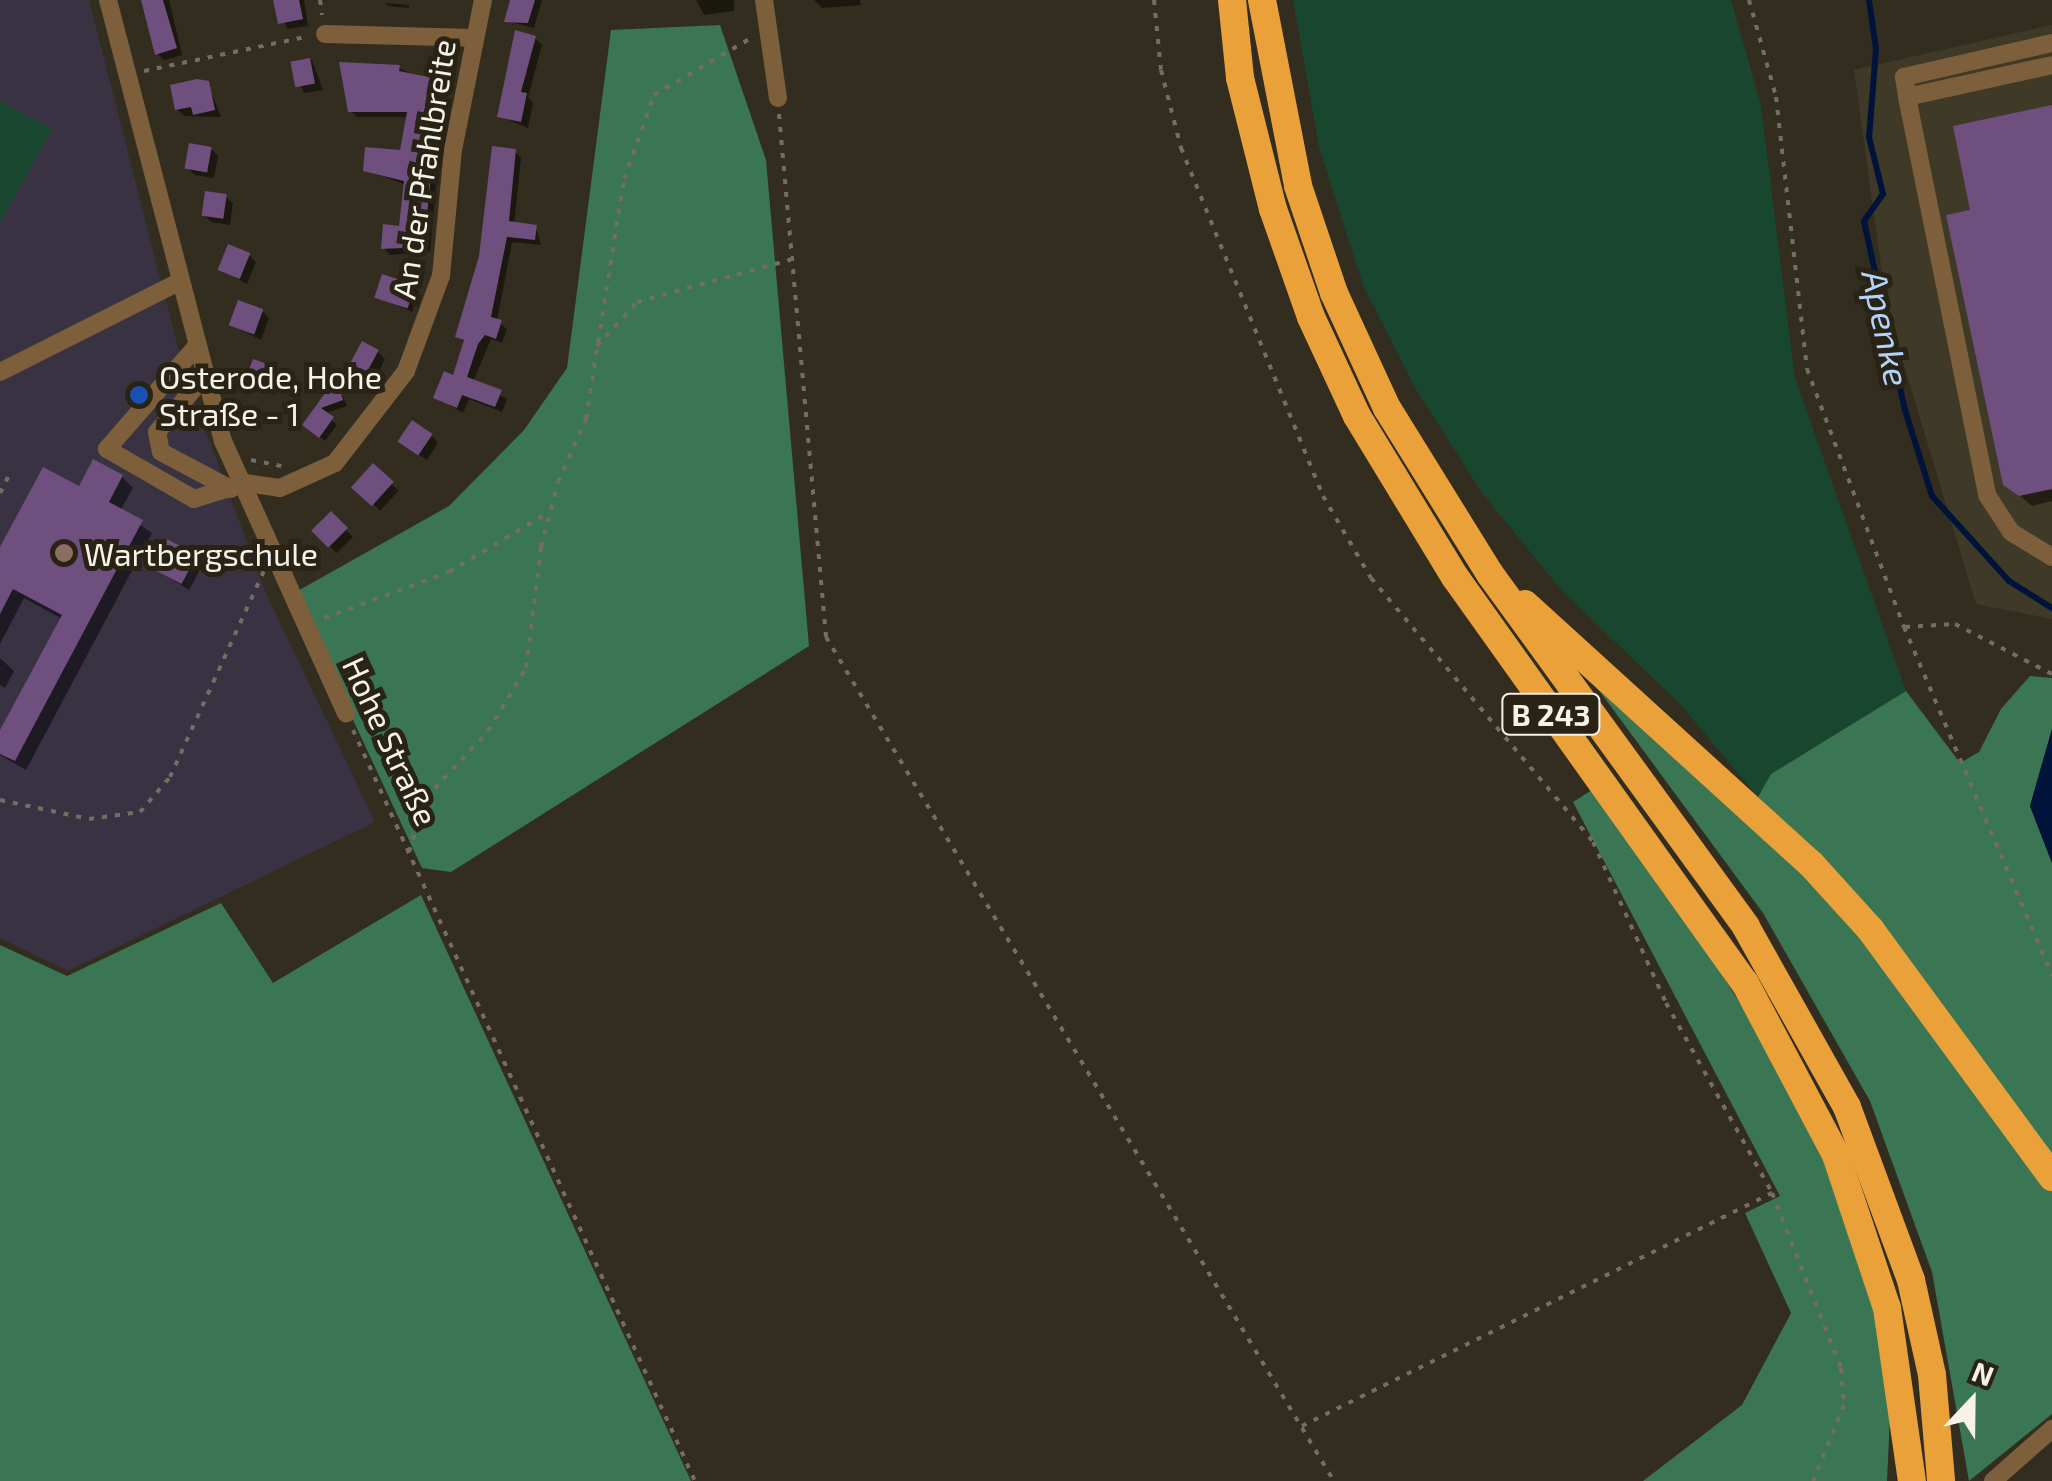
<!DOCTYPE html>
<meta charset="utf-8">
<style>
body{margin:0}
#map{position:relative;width:2052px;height:1481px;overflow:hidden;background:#332d1f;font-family:"Exo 2",sans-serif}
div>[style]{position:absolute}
.commercial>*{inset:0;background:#3f3927}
.education>*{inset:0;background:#393242}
.green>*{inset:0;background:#19462e}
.forest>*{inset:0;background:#3a7554}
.water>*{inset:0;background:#00143b}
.shadow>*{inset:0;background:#0007;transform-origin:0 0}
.stream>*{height:6px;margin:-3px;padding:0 3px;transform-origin:3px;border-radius:3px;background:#00143b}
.building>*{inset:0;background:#6e4f7e;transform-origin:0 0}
.path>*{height:4px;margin-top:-2px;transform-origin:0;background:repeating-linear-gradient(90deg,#746e62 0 5px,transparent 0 13px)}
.minor>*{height:18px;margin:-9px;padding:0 9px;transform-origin:9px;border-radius:9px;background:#7d5f3b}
.highway>*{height:28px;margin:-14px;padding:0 14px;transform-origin:14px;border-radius:14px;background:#eaa13a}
.dots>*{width:28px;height:28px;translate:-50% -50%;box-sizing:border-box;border:5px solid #292315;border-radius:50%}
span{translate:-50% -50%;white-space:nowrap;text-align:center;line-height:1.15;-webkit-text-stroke:10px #292315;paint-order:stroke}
.shield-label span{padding:2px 8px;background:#292315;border:2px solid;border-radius:8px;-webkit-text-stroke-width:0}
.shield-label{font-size:30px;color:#f6f2e8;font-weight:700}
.street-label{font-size:32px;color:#f6f2e8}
.poi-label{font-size:32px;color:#f6f2e8}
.left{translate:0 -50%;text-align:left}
.water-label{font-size:35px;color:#b3d2fc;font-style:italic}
.north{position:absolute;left:1922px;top:1351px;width:100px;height:100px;-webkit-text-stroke:8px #292315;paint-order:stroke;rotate:22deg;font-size:28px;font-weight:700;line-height:40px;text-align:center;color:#f6f2e8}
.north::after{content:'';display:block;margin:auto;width:35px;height:45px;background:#f6f2e8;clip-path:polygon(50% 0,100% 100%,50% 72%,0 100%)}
</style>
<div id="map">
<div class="commercial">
<div style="clip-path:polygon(2052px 25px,2052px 619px,1976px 604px,1887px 309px,1854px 70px)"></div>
</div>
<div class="education">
<div style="clip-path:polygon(0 0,89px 0,185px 375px,265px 591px,375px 822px,68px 971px,0 938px)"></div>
</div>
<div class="green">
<div style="clip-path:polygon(1293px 0,1731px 0,1761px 105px,1795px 378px,1906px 691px,1771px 774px,1758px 797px,1680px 704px,1562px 591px,1482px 493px,1414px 386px,1363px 285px,1319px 147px)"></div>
<div style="clip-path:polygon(0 101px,52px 129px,0 223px)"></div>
</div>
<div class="forest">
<div style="clip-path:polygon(720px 25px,766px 160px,809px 646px,451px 872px,422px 868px,294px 593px,449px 506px,524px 430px,567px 368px,611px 30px)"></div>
<div style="clip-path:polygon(1587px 674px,1759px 825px,1862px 937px,2052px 1190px,2052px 1414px,1969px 1481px,1932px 1272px,1870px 1101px,1763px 913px)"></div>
<div style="clip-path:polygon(2030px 676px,2052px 678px,2052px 729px,2030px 806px,2052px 863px,2052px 1160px,1819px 856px,1758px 797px,1771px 774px,1906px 691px,1960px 763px,1979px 752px,2001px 709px)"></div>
<div style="clip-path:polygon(1592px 790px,1688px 920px,1761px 1037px,1826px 1162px,1875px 1313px,1890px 1417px,1887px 1481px,1643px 1481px,1742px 1405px,1791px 1313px,1745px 1213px,1780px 1196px,1573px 802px)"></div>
<div style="clip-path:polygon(421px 895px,691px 1481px,0 1481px,0 945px,67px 976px,221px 903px,273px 983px)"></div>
</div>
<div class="water">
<div style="clip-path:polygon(2052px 729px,2052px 863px,2030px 806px)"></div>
</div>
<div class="shadow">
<div style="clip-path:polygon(143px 0,169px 0,182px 55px,164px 60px,157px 53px)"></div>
<div style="clip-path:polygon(276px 0,304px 0,308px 26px,287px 29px)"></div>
<div style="clip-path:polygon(513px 0,542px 0,534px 28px,507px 21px)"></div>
<div style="clip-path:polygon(696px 0,734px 0,734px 11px,704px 15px)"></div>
<div style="clip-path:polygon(814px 0,860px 0,861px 5px,822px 8px)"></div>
<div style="clip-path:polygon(385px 3px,409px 5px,409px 8px,388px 6px)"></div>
<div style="clip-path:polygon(535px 38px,542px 45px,528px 97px,533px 103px,528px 128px,500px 116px)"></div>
<div style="clip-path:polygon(312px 60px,323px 90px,304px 93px,293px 64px)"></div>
<div style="clip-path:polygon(399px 68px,439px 87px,432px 124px,441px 131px,430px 252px,390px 255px,384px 248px,401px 228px,406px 185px,366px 170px,402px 152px,409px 117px,357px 117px,351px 111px)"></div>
<div style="clip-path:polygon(208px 84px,221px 117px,184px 116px,177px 109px)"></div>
<div style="clip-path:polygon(2052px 108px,2052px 501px,2032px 506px,2006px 484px,1973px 212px)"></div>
<div style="clip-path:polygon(211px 149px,218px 156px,214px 178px,195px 175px,188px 168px)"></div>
<div style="clip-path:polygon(515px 152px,521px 158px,514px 225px,536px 227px,541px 245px,512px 242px,497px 321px,507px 329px,502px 343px,491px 339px,473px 382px,507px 399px,502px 412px,469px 399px,463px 413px,436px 397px,455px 379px,466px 344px,458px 336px)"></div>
<div style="clip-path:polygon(226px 197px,233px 203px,230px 225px,211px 222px,204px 215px)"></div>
<div style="clip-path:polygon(249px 255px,256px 262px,247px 284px,221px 269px)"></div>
<div style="clip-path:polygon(413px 287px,419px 292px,412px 312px,376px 296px)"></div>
<div style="clip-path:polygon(262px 311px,269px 318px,261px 340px,232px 325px)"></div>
<div style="clip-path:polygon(378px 352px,385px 359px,376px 377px,354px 363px)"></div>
<div style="clip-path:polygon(274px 369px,281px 376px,274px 395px,248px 382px)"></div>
<div style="clip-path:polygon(336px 382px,347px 406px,324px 414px,337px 425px,325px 441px,305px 425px)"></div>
<div style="clip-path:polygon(432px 436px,438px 443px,427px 460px,408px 448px)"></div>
<div style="left:373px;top:467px;width:35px;height:27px;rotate:43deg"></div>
<div style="clip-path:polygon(122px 477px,133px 488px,120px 511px,152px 533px,26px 770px,0 755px,0 736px,62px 619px,24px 598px,0 644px,0 552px)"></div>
<div style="left:331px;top:515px;width:31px;height:23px;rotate:45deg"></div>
<div style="clip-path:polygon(196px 557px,203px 564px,189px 590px,154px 568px)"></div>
<div style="clip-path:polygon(0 658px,14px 671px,5px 688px,0 685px)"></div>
</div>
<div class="stream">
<div style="left:1869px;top:0;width:49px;rotate:81.9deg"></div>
<div style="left:1876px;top:49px;width:88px;rotate:94.5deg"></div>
<div style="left:1869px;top:137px;width:59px;rotate:76.2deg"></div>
<div style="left:1883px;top:194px;width:33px;rotate:125deg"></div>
<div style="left:1864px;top:221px;width:193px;rotate:77.8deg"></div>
<div style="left:1905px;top:410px;width:90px;rotate:72.6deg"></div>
<div style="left:1932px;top:496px;width:115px;rotate:47.8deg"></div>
<div style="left:2009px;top:581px;width:51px;rotate:32.1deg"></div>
</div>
<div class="building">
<div style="clip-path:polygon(141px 0,163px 0,177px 48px,155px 55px)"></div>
<div style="clip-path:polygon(273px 0,299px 0,303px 19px,278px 24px)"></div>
<div style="clip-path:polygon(510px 0,535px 0,528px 23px,504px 22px)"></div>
<div style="clip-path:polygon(515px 30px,536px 36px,521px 92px,527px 93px,521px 122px,497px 117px)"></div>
<div style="left:310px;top:58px;width:26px;height:20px;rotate:79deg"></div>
<div style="clip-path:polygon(339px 62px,400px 65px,399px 71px,433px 78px,426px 120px,436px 122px,424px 247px,381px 249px,383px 224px,399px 226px,404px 181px,363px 171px,365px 147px,400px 150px,407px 112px,348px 112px)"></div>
<div style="clip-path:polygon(197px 79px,209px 81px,215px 110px,193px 115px,191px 107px,175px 110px,170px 85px)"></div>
<div style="clip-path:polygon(2052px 105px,2052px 489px,2019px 496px,2003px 485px,1946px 215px,1970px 210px,1953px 126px)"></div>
<div style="left:189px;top:143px;width:23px;height:26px;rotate:10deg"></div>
<div style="clip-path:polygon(492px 146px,516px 149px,509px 221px,537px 225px,535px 240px,507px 237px,491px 317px,502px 320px,496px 339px,485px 335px,478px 344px,467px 377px,502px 390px,495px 407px,462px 395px,457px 408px,433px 398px,444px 371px,453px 375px,464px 340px,455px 337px,479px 256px)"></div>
<div style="left:205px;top:191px;width:22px;height:25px;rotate:8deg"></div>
<div style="left:228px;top:244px;width:24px;height:28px;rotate:22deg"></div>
<div style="left:382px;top:274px;width:35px;height:25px;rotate:18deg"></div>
<div style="left:238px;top:300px;width:27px;height:27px;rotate:20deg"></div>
<div style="left:362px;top:341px;width:19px;height:25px;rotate:28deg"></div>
<div style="left:253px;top:359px;width:23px;height:24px;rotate:20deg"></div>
<div style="clip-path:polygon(336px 378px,343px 400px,321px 408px,334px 417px,319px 438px,302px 425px)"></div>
<div style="left:412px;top:420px;width:25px;height:26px;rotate:34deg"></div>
<div style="clip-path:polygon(93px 459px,123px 475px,109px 502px,143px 520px,15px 761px,0 754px,0 730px,62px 615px,13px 589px,0 614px,0 547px,43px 467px,79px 486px)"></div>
<div style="left:373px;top:463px;width:28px;height:33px;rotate:42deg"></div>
<div style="left:331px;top:511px;width:24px;height:28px;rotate:45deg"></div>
<div style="left:167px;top:539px;width:34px;height:33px;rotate:28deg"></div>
</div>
<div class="path">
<div style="left:320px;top:0;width:15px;rotate:82deg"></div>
<div style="left:1154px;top:0;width:70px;rotate:84.3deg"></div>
<div style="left:1161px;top:70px;width:81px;rotate:75.6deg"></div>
<div style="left:1181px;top:148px;width:376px;rotate:67.8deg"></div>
<div style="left:1323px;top:496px;width:95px;rotate:59.7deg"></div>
<div style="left:1371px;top:578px;width:345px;rotate:49.9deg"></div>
<div style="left:1593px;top:842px;width:177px;rotate:65.6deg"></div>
<div style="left:1666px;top:1003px;width:218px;rotate:60.8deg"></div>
<div style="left:1772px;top:1193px;width:188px;rotate:68.5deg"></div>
<div style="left:1841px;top:1368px;width:37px;rotate:85deg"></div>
<div style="left:1844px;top:1405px;width:82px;rotate:112.2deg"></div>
<div style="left:1749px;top:0;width:101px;rotate:74.4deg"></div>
<div style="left:1776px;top:97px;width:274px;rotate:83.5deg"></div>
<div style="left:1807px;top:369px;width:276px;rotate:69.4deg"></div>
<div style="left:1904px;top:627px;width:379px;rotate:67deg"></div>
<div style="left:144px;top:71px;width:166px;rotate:-11.9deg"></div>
<div style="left:779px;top:114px;width:525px;rotate:84.86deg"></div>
<div style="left:826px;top:637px;width:985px;rotate:58.96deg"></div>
<div style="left:597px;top:346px;width:59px;rotate:-47.7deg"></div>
<div style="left:637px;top:302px;width:159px;rotate:-15.4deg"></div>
<div style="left:251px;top:460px;width:31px;rotate:11deg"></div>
<div style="left:0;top:493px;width:18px;rotate:-63deg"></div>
<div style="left:324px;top:618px;width:133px;rotate:-20.2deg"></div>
<div style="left:449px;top:572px;width:117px;rotate:-31deg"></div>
<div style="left:1905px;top:627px;width:50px;rotate:-3.4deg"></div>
<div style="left:1955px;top:624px;width:109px;rotate:27.3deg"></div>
<div style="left:353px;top:730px;width:825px;rotate:65.52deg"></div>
<div style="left:0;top:800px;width:91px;rotate:12.1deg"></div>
<div style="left:89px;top:819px;width:51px;rotate:-7.8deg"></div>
<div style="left:140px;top:812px;width:46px;rotate:-49.4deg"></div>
<div style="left:170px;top:777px;width:226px;rotate:-65.5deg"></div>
<div style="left:409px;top:852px;width:57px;rotate:-72.5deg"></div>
<div style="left:426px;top:798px;width:91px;rotate:-47.2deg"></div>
<div style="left:488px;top:731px;width:74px;rotate:-58.9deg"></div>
<div style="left:526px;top:668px;width:122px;rotate:-82.9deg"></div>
<div style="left:541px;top:547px;width:67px;rotate:-75.3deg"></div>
<div style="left:558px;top:482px;width:69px;rotate:-66deg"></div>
<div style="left:586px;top:419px;width:243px;rotate:-81deg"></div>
<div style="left:624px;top:179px;width:89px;rotate:-70.3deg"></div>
<div style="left:654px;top:95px;width:113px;rotate:-30.4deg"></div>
<div style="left:1302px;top:1426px;width:525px;rotate:-26.37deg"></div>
</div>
<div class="minor">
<div style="left:108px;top:0;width:456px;rotate:75.4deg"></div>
<div style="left:223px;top:441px;width:299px;rotate:65.7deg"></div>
<div style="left:764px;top:0;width:99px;rotate:81.9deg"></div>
<div style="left:325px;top:34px;width:148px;rotate:1.5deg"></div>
<div style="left:2052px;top:43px;width:152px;rotate:167.1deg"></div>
<div style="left:1904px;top:77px;width:20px;rotate:81deg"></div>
<div style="left:1907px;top:97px;width:148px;rotate:-12.4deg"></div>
<div style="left:1907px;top:97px;width:406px;rotate:78.6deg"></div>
<div style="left:1987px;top:495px;width:44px;rotate:57deg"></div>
<div style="left:2011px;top:532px;width:48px;rotate:31.4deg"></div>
<div style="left:195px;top:348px;width:134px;rotate:131.1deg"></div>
<div style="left:107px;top:449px;width:100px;rotate:29.9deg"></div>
<div style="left:194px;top:499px;width:53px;rotate:-17.4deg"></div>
<div style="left:0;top:372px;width:198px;rotate:-26.7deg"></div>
<div style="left:203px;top:378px;width:71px;rotate:130.4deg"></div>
<div style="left:157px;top:432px;width:20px;rotate:79deg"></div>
<div style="left:161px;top:452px;width:79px;rotate:27.9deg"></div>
<div style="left:245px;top:483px;width:35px;rotate:8deg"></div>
<div style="left:280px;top:488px;width:60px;rotate:-24.4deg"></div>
<div style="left:335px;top:463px;width:116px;rotate:-52.3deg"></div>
<div style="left:406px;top:371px;width:101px;rotate:-69.8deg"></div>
<div style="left:441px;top:276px;width:127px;rotate:-84.6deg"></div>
<div style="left:453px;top:150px;width:153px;rotate:-78.7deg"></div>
<div style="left:1993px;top:1481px;width:79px;rotate:-41.4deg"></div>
</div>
<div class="highway">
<div style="left:1232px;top:0;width:78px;rotate:84.1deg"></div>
<div style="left:1240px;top:78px;width:135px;rotate:75.9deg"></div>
<div style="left:1273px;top:209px;width:114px;rotate:70.6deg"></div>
<div style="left:1311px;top:317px;width:109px;rotate:65.1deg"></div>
<div style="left:1357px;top:416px;width:188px;rotate:58.7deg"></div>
<div style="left:1455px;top:577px;width:499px;rotate:54.5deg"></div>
<div style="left:1745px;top:983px;width:195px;rotate:62.1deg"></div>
<div style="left:1836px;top:1155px;width:161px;rotate:71.6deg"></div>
<div style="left:1887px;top:1308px;width:175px;rotate:81.8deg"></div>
<div style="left:1262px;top:0;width:189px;rotate:79deg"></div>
<div style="left:1298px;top:186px;width:113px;rotate:71.4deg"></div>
<div style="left:1334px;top:293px;width:127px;rotate:65.3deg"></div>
<div style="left:1387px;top:408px;width:195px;rotate:58.2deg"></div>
<div style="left:1490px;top:574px;width:436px;rotate:54deg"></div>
<div style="left:1746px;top:927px;width:206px;rotate:60.7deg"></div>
<div style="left:1847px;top:1107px;width:184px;rotate:69.7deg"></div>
<div style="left:1911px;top:1280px;width:97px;rotate:77.5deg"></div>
<div style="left:1932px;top:1375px;width:106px;rotate:85.1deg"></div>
<div style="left:1525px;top:604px;width:387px;rotate:42.3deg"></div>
<div style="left:1811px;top:864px;width:88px;rotate:47.8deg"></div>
<div style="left:1870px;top:929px;width:308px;rotate:53.7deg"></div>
</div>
<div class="dots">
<div style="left:139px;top:395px;background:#1a4fb4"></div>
<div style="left:64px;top:553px;background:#8d6e63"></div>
</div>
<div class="shield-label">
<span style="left:1551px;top:714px">B 243</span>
</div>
<div class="street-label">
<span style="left:423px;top:169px;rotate:-81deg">An der Pfahlbreite</span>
<span style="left:391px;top:741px;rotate:65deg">Hohe Straße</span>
</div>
<div class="poi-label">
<span class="left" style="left:159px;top:395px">Osterode, Hohe<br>Straße - 1</span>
<span class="left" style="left:84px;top:553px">Wartbergschule</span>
</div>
<div class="water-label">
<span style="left:1887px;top:328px;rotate:78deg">Apenke</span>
</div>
<div class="north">N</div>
</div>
